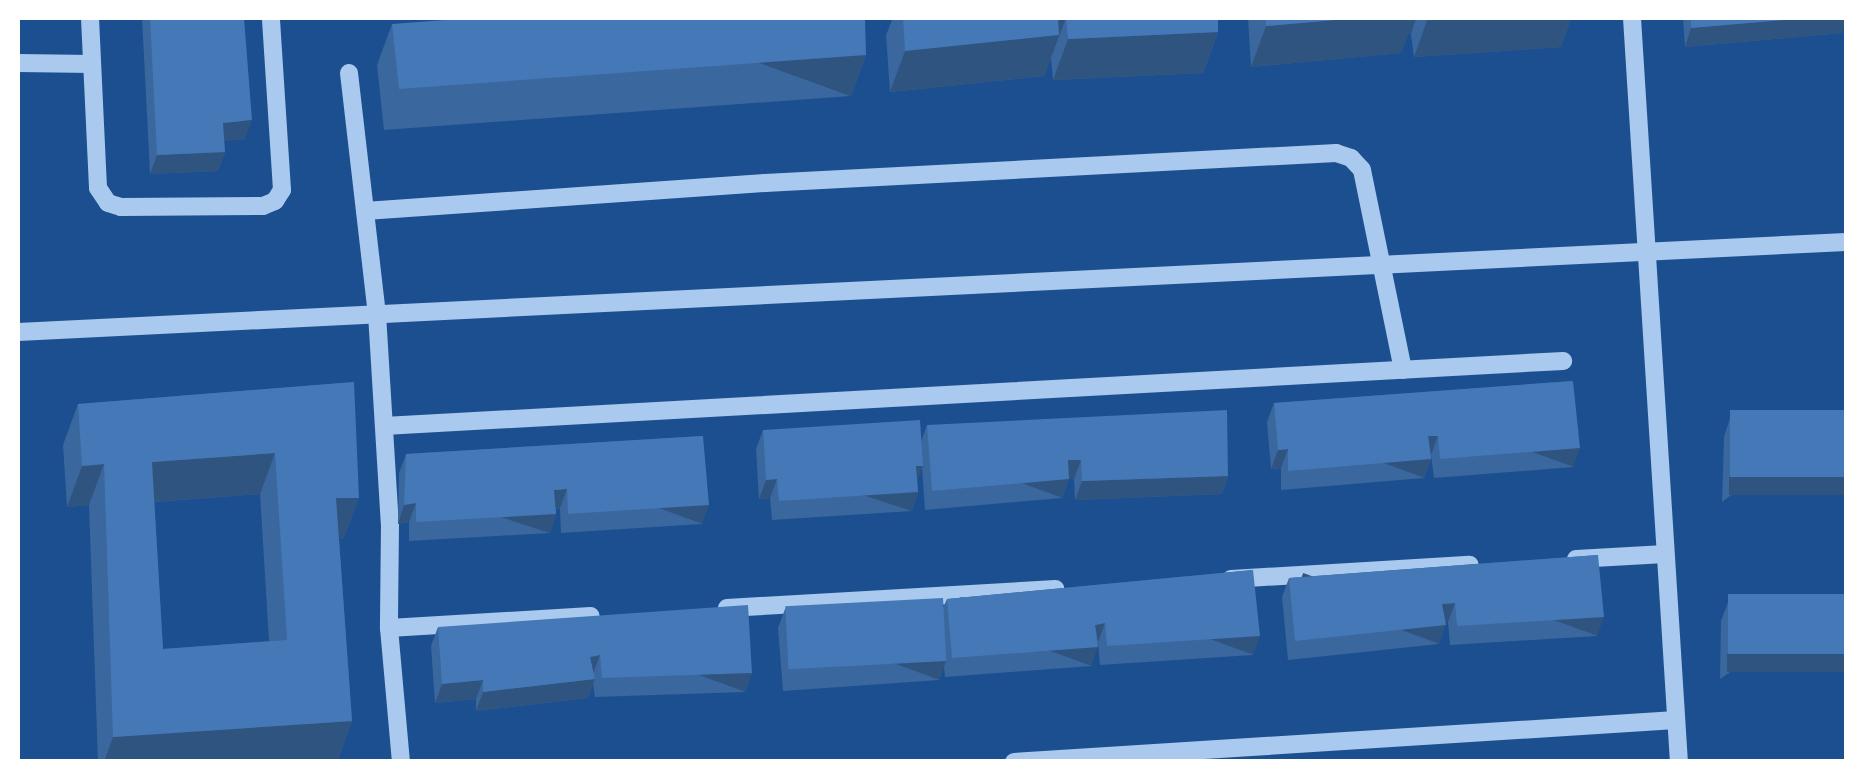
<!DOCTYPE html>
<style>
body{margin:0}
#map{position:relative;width:1864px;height:779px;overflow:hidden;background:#1b4f8f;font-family:"Asap Condensed",sans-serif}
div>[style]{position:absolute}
.minor>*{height:18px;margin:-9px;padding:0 9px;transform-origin:9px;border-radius:9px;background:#a9c9ee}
.wall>*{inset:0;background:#3a679d}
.shaded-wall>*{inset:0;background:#305480;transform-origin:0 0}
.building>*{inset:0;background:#4478b7;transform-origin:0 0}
span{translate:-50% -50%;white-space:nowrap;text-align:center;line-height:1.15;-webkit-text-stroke:9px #1b4f8f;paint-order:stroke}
.frame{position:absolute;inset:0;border:20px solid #fff;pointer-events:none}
</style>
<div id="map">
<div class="minor">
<div style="left:90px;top:18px;width:170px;rotate:87.3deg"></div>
<div style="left:98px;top:188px;width:18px;rotate:56deg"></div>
<div style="left:108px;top:203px;width:14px;rotate:17deg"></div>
<div style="left:121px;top:207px;width:142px;rotate:-0.4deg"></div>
<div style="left:263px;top:206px;width:13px;rotate:-23deg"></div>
<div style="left:275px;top:201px;width:13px;rotate:-58deg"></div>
<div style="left:282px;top:190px;width:172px;rotate:-93.7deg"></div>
<div style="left:1632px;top:18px;width:745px;rotate:86.39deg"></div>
<div style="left:18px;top:63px;width:74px;rotate:0.8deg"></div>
<div style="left:349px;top:73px;width:243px;rotate:83.4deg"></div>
<div style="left:377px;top:314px;width:210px;rotate:86.5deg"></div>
<div style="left:390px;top:524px;width:104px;rotate:90.6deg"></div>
<div style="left:389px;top:628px;width:135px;rotate:84.9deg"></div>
<div style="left:365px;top:211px;width:401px;rotate:-4deg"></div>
<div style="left:765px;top:183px;width:572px;rotate:-3.01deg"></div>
<div style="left:1336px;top:153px;width:16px;rotate:18deg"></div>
<div style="left:1351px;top:158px;width:16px;rotate:47deg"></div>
<div style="left:1362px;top:170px;width:204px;rotate:78.4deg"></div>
<div style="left:18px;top:332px;width:1830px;rotate:-2.82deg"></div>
<div style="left:384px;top:426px;width:1181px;rotate:-3.16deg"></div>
<div style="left:1576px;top:559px;width:89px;rotate:-3.2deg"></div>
<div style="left:1231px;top:579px;width:239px;rotate:-3.4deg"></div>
<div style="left:727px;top:608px;width:329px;rotate:-3.3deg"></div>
<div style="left:389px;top:628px;width:202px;rotate:-3.4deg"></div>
<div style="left:1014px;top:762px;width:663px;rotate:-3.63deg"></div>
</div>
<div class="wall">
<div style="clip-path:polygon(142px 18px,244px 18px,245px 139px,224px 141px,225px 152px,218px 171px,150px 174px)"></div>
<div style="clip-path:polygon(893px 18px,1218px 18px,1218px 32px,1203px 73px,1053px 80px,1051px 58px,1044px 76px,890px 92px,886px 35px)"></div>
<div style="clip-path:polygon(1248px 18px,1571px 18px,1561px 47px,1414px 57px,1411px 34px,1408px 34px,1401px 53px,1251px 67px)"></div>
<div style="clip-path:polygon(1683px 18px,1846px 18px,1842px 33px,1685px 47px)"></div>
<div style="clip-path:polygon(392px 24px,866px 55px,851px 96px,384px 130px,377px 65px)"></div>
<div style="clip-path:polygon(1573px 381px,1573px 467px,1434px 478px,1431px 455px,1431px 459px,1424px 478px,1281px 490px,1281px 468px,1271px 469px,1267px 422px,1274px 403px)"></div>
<div style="clip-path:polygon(evenodd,354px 382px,344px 539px,339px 539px,352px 721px,337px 762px,98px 762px,89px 505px,67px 507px,63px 445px,78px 404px,354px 382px,260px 494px,269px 641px,163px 649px,154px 502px,260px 494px)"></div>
<div style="clip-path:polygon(1846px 410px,1722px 502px,1724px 437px,1730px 418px)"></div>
<div style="clip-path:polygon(927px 425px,1228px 476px,1222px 494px,1075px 500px,1074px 479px,1069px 479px,1062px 498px,925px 510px,922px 468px,917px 480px,918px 492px,912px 511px,772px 520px,770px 498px,759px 499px,756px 449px,763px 430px,921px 442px)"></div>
<div style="clip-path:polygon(703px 436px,702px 524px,561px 533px,560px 508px,556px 509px,556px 514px,550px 533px,409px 541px,409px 522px,398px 524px,399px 473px,406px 454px)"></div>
<div style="clip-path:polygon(1598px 555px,1597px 636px,1450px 645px,1448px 622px,1445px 622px,1439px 644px,1288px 660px,1282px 597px,1289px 578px)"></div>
<div style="clip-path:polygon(1253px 570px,1253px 655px,1100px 665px,1098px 642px,1091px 666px,945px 677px,944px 666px,939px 680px,783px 691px,778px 628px,785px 609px,943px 608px,947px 599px)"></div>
<div style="clip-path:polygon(1846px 594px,1720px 679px,1721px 621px,1728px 602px)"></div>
<div style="clip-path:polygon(438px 627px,752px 673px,745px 692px,595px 697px,593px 684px,588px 698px,476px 711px,476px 699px,435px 703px,431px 646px)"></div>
</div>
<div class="shaded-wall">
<div style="clip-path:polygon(1058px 18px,1066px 18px,1044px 76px,890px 92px,905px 51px)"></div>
<div style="clip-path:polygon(1357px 18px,1416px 18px,1411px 34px,1408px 34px,1401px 53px,1251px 67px,1266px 26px)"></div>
<div style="clip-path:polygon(1428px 18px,1571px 18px,1561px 47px,1414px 57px)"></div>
<div style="clip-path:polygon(1807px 18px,1846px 18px,1846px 20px,1842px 33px,1685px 47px,1691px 28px)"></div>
<div style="clip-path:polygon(1218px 32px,1203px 73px,1053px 80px,1068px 39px)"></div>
<div style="left:866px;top:55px;width:44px;height:468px;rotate:110deg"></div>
<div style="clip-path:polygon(252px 120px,245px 139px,216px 142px,223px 123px)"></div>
<div style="clip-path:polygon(225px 152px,218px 171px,150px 174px,157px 155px)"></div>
<div style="clip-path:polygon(1428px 436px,1438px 436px,1431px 455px)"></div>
<div style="left:1580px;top:448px;width:20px;height:140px;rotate:110deg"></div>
<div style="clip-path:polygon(1288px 449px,1281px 468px,1271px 469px,1278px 450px)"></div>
<div style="clip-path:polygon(275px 453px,260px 494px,137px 503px,152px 462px)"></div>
<div style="left:1431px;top:459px;width:20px;height:144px;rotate:110deg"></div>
<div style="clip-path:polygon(1068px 460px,1081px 460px,1074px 479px,1061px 479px)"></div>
<div style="clip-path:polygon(104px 464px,89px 505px,67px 507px,82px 466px)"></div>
<div style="clip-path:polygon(916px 466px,923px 466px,916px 485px)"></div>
<div style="clip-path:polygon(1228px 476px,1222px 494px,1075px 500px,1082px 481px)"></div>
<div style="left:1846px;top:477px;width:18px;height:117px;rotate:90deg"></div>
<div style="clip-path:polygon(777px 479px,770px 498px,759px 499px,766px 480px)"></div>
<div style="left:1069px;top:479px;width:20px;height:138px;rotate:110deg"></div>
<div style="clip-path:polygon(567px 489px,560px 508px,547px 509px,554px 490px)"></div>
<div style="left:918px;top:492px;width:20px;height:139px;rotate:108deg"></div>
<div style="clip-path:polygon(336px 498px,359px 498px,344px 539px,321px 539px)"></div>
<div style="clip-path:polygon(416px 503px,409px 522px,398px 524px,404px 505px)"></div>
<div style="left:709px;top:505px;width:20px;height:141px;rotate:110deg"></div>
<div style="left:556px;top:514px;width:20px;height:140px;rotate:108deg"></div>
<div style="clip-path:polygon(1455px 603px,1448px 622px,1435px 623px,1442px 604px)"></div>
<div style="left:1604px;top:617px;width:20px;height:147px;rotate:110deg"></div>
<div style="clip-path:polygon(1105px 623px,1098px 642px,1095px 625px)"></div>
<div style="left:1446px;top:625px;width:20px;height:152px;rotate:110deg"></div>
<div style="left:1260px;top:636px;width:20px;height:153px;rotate:110deg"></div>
<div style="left:1098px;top:647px;width:20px;height:146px;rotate:110deg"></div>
<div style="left:1846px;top:654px;width:18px;height:119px;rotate:90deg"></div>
<div style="clip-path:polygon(600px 655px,593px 674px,590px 657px)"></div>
<div style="left:946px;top:661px;width:20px;height:156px;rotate:110deg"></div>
<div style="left:752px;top:673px;width:20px;height:150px;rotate:110deg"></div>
<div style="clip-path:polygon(595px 679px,588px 698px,476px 711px,483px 692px)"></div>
<div style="clip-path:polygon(483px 680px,476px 699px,435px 703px,442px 684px)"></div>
<div style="clip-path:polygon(352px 721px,337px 762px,104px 762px,113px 737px)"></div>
</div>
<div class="building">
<div style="clip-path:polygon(150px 18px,244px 18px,252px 120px,223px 123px,225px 152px,157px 155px)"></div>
<div style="clip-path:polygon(471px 18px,865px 18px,866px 55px,399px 89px,392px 24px)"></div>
<div style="clip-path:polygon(903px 18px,1062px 18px,1058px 18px,1059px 35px,905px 51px)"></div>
<div style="clip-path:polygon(1066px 18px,1218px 18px,1218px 32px,1068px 39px)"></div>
<div style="clip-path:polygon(1266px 18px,1357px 18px,1266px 26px)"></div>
<div style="clip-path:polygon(1691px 18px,1807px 18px,1691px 28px)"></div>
<div style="clip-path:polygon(1573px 381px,1580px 448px,1440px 459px,1438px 436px,1428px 436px,1431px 459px,1288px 471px,1288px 449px,1278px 450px,1274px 403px)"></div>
<div style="clip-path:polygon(evenodd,354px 382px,359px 498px,336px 498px,352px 721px,113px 737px,104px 464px,82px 466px,78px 404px,354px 382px,275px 453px,287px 640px,163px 649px,152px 462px,275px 453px)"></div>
<div style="clip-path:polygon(1227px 410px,1228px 476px,1082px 481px,1081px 460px,1068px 460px,1069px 479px,932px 491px,927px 425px)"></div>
<div style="left:1846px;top:410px;width:67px;height:116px;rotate:90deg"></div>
<div style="clip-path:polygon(920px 420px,923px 466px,916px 466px,918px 492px,779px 501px,777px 479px,766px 480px,763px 430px)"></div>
<div style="clip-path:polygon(703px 436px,709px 505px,568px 514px,567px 489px,554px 490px,556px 514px,416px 522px,416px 503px,404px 505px,406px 454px)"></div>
<div style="clip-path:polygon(1598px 555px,1604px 617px,1457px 626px,1455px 603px,1442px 604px,1446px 625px,1295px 641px,1289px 578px)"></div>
<div style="clip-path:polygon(1253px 570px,1260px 636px,1107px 646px,1105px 623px,1095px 625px,1098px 647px,952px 658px,947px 599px)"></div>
<div style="left:1846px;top:594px;width:60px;height:118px;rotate:90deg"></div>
<div style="left:943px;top:598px;width:63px;height:158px;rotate:87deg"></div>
<div style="clip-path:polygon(748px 605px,752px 673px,602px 678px,600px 655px,590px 657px,595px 679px,483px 692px,483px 680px,442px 684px,438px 627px)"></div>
</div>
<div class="frame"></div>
</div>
